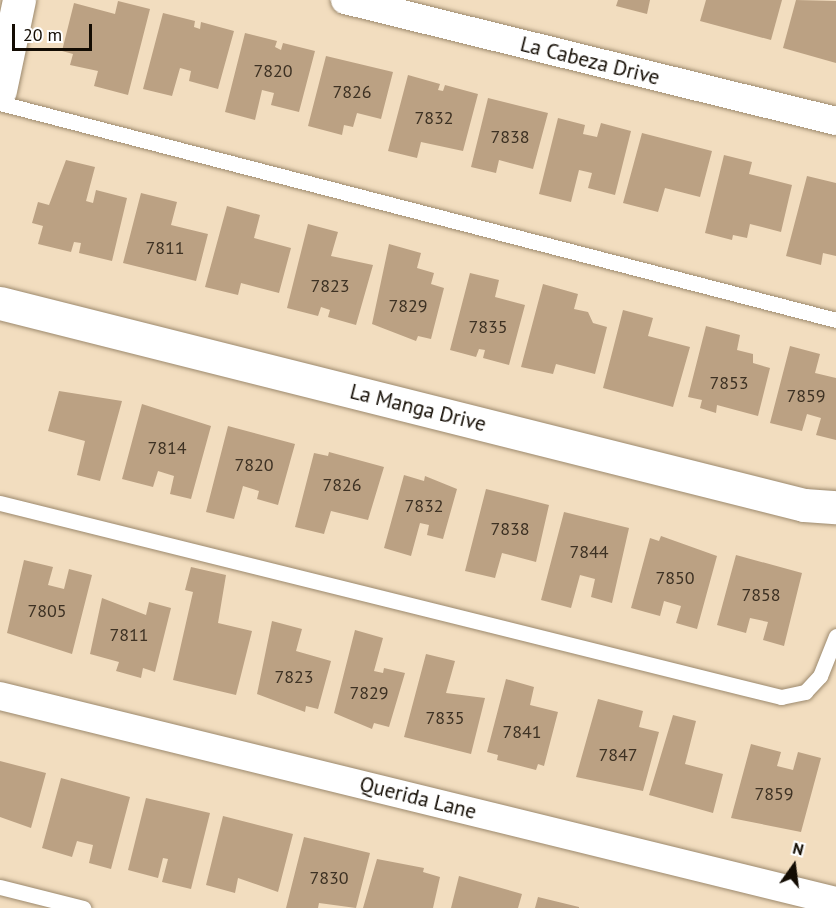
<!DOCTYPE html>
<style>
body{margin:0}
#map{position:relative;width:836px;height:908px;overflow:hidden;background:#f2ddbf;font-family:"PT Sans",sans-serif}
div>[style]{position:absolute}
.building>*{inset:0;background:#bba183}
.roads{filter:drop-shadow(0 0 2px #9c896d) drop-shadow(0 0 2px #9c896d)}
.lane>*{height:15px;margin:-7.5px;padding:0 7.5px;transform-origin:7.5px;border-radius:7.5px;background:#fff}
.street>*{height:28px;margin:-14px;padding:0 14px;transform-origin:14px;border-radius:14px;background:#fff}
.secondary>*{height:33px;margin:-16.5px;padding:0 16.5px;transform-origin:16.5px;border-radius:16.5px;background:#fff}
span{translate:-50% -50%;white-space:nowrap;text-align:center;line-height:1.15;-webkit-text-stroke:4.5px #fff;paint-order:stroke}
.number-label{font-size:18px;color:#3d3123}
.number-label span{-webkit-text-stroke-width:0}
.street-label{font-size:21px;color:#130c03}
.north{position:absolute;left:764px;top:836px;width:60px;height:60px;-webkit-text-stroke:4px #fff;paint-order:stroke;rotate:14deg;font-size:16px;font-weight:700;line-height:24px;text-align:center;color:#130c03}
.north::after{content:'';display:block;margin:auto;width:21px;height:27px;background:#130c03;clip-path:polygon(50% 0,100% 100%,50% 72%,0 100%)}
.scale{position:absolute;left:12px;top:24px;width:80px;height:27px;box-sizing:border-box;border:3px solid #130c03;border-top:0;padding-left:8px;font-size:18px;line-height:21px;white-space:nowrap;color:#130c03;-webkit-text-stroke:4px #fff;paint-order:stroke}
</style>
<div id="map">
<div class="building">
<div style="clip-path:polygon(618px 0,650px 0,647px 14px,616px 6px)"></div>
<div style="clip-path:polygon(706px 0,782px 0,771px 40px,700px 21px)"></div>
<div style="clip-path:polygon(796px 0,836px 1px,836px 63px,783px 48px)"></div>
<div style="clip-path:polygon(118px 1px,150px 9px,128px 95px,94px 86px,98px 71px,70px 65px,73px 54px,62px 51px,74px 3px,115px 14px)"></div>
<div style="clip-path:polygon(163px 13px,195px 21px,194px 27px,200px 29px,201px 22px,234px 31px,218px 89px,189px 81px,191px 71px,180px 68px,172px 96px,143px 89px)"></div>
<div style="clip-path:polygon(245px 33px,277px 41px,275px 47px,281px 50px,283px 43px,315px 51px,299px 112px,271px 105px,274px 93px,262px 90px,255px 120px,225px 112px)"></div>
<div style="clip-path:polygon(326px 56px,393px 72px,381px 119px,357px 113px,353px 127px,344px 125px,342px 135px,308px 126px)"></div>
<div style="clip-path:polygon(408px 75px,440px 84px,438px 90px,443px 91px,445px 85px,478px 94px,463px 151px,421px 142px,417px 158px,388px 151px)"></div>
<div style="clip-path:polygon(488px 98px,548px 113px,533px 169px,499px 160px,496px 173px,471px 167px)"></div>
<div style="clip-path:polygon(558px 118px,585px 125px,583px 134px,597px 137px,601px 123px,631px 131px,615px 195px,588px 188px,592px 173px,579px 170px,571px 202px,539px 194px)"></div>
<div style="clip-path:polygon(642px 133px,712px 151px,700px 197px,665px 188px,658px 212px,623px 203px)"></div>
<div style="clip-path:polygon(724px 155px,752px 162px,749px 174px,792px 185px,781px 232px,750px 224px,747px 238px,733px 235px,732px 240px,705px 233px)"></div>
<div style="clip-path:polygon(66px 160px,95px 167px,86px 201px,93px 203px,96px 190px,127px 198px,112px 261px,79px 253px,81px 243px,74px 242px,71px 252px,38px 244px,43px 226px,32px 223px,38px 202px,49px 205px)"></div>
<div style="clip-path:polygon(807px 176px,836px 183px,836px 256px,823px 253px,821px 265px,786px 256px)"></div>
<div style="clip-path:polygon(141px 193px,177px 202px,171px 225px,208px 234px,196px 281px,123px 263px)"></div>
<div style="clip-path:polygon(227px 206px,260px 215px,254px 238px,291px 248px,279px 293px,241px 283px,238px 295px,205px 287px)"></div>
<div style="clip-path:polygon(308px 224px,338px 232px,331px 256px,373px 265px,356px 325px,328px 317px,330px 310px,321px 307px,318px 316px,287px 308px)"></div>
<div style="clip-path:polygon(389px 244px,421px 253px,417px 268px,434px 273px,431px 284px,444px 288px,431px 339px,418px 336px,416px 341px,372px 324px)"></div>
<div style="clip-path:polygon(470px 273px,499px 280px,495px 297px,525px 305px,509px 365px,483px 358px,485px 350px,479px 349px,476px 357px,450px 350px)"></div>
<div style="clip-path:polygon(543px 284px,578px 294px,574px 309px,588px 312px,593px 323px,607px 327px,595px 374px,556px 364px,553px 374px,521px 367px)"></div>
<div style="clip-path:polygon(623px 310px,653px 318px,648px 336px,690px 347px,673px 407px,603px 388px)"></div>
<div style="clip-path:polygon(706px 326px,740px 335px,737px 350px,753px 354px,753px 363px,770px 368px,758px 416px,717px 405px,716px 413px,700px 408px,702px 400px,688px 397px)"></div>
<div style="clip-path:polygon(790px 346px,820px 354px,815px 373px,836px 378px,836px 440px,816px 435px,821px 418px,807px 414px,802px 431px,770px 423px)"></div>
<div style="clip-path:polygon(59px 391px,122px 401px,100px 481px,77px 475px,85px 441px,48px 431px)"></div>
<div style="clip-path:polygon(142px 404px,211px 426px,191px 499px,170px 494px,174px 476px,158px 471px,153px 487px,122px 479px)"></div>
<div style="clip-path:polygon(228px 426px,295px 444px,278px 505px,257px 499px,259px 491px,243px 486px,234px 519px,206px 512px)"></div>
<div style="clip-path:polygon(329px 452px,384px 467px,368px 520px,331px 511px,324px 534px,295px 527px,314px 453px,328px 456px)"></div>
<div style="clip-path:polygon(404px 475px,424px 481px,425px 476px,457px 489px,443px 539px,427px 535px,429px 525px,420px 523px,411px 556px,384px 548px)"></div>
<div style="clip-path:polygon(486px 489px,549px 505px,536px 562px,502px 553px,495px 578px,465px 571px)"></div>
<div style="clip-path:polygon(564px 512px,629px 528px,612px 603px,591px 597px,595px 579px,580px 575px,571px 608px,541px 600px)"></div>
<div style="clip-path:polygon(661px 536px,717px 556px,697px 629px,676px 623px,681px 606px,664px 601px,660px 616px,631px 608px,650px 538px,659px 541px)"></div>
<div style="clip-path:polygon(736px 555px,802px 573px,784px 646px,763px 640px,768px 622px,750px 618px,746px 633px,717px 625px)"></div>
<div style="clip-path:polygon(24px 560px,53px 567px,48px 585px,64px 589px,69px 569px,92px 575px,72px 654px,7px 633px)"></div>
<div style="clip-path:polygon(191px 567px,226px 575px,218px 623px,252px 631px,236px 695px,173px 680px,193px 592px,185px 590px)"></div>
<div style="clip-path:polygon(102px 598px,146px 615px,149px 602px,171px 608px,155px 672px,143px 668px,141px 678px,116px 671px,119px 662px,90px 654px)"></div>
<div style="clip-path:polygon(272px 621px,302px 629px,296px 651px,331px 661px,318px 709px,306px 706px,305px 712px,257px 694px)"></div>
<div style="clip-path:polygon(355px 630px,383px 638px,374px 671px,383px 673px,384px 668px,405px 673px,389px 727px,374px 723px,372px 729px,334px 713px)"></div>
<div style="clip-path:polygon(426px 654px,455px 661px,446px 693px,485px 698px,471px 754px,404px 737px)"></div>
<div style="clip-path:polygon(506px 679px,534px 687px,530px 705px,558px 712px,544px 766px,538px 764px,536px 770px,497px 760px,498px 755px,487px 752px)"></div>
<div style="clip-path:polygon(598px 699px,643px 711px,639px 727px,659px 732px,643px 791px,576px 777px)"></div>
<div style="clip-path:polygon(673px 715px,696px 721px,685px 764px,723px 774px,713px 813px,649px 795px)"></div>
<div style="clip-path:polygon(751px 744px,781px 752px,777px 766px,793px 770px,798px 752px,821px 758px,801px 832px,731px 818px)"></div>
<div style="clip-path:polygon(0 761px,46px 773px,31px 828px,0 817px)"></div>
<div style="clip-path:polygon(61px 778px,130px 797px,111px 869px,89px 863px,93px 845px,77px 841px,72px 857px,42px 848px)"></div>
<div style="clip-path:polygon(146px 798px,210px 813px,191px 889px,162px 882px,168px 859px,163px 858px,158px 878px,128px 870px)"></div>
<div style="clip-path:polygon(223px 816px,293px 834px,278px 892px,238px 878px,235px 893px,206px 885px)"></div>
<div style="clip-path:polygon(304px 837px,370px 853px,356px 908px,319px 903px,318px 908px,286px 908px)"></div>
<div style="clip-path:polygon(377px 859px,424px 868px,423px 872px,440px 877px,433px 908px,363px 908px)"></div>
<div style="clip-path:polygon(459px 876px,522px 894px,518px 908px,451px 908px)"></div>
<div style="clip-path:polygon(538px 897px,579px 907px,579px 908px,535px 908px)"></div>
</div>
<div class="roads">
<div class="lane">
<div style="left:0;top:103px;width:864px;rotate:14.55deg"></div>
<div style="left:0;top:503px;width:805px;rotate:13.95deg"></div>
<div style="left:781px;top:697px;width:25px;rotate:-12deg"></div>
<div style="left:805px;top:692px;width:22px;rotate:-47deg"></div>
<div style="left:820px;top:676px;width:43px;rotate:-68.2deg"></div>
<div style="left:0;top:887px;width:86px;rotate:14.2deg"></div>
</div>
<div class="street">
<div style="left:345px;top:0;width:506px;rotate:13.84deg"></div>
<div style="left:0;top:696px;width:861px;rotate:13.78deg"></div>
</div>
<div class="secondary">
<div style="left:0;top:90px;width:92px;rotate:-78.1deg"></div>
<div style="left:0;top:303px;width:829px;rotate:14.1deg"></div>
<div style="left:804px;top:505px;width:32px;rotate:4deg"></div>
</div>
</div>
<div class="number-label">
<span style="left:273px;top:71px">7820</span>
<span style="left:352px;top:92px">7826</span>
<span style="left:434px;top:118px">7832</span>
<span style="left:510px;top:137px">7838</span>
<span style="left:165px;top:248px">7811</span>
<span style="left:330px;top:286px">7823</span>
<span style="left:408px;top:306px">7829</span>
<span style="left:488px;top:327px">7835</span>
<span style="left:729px;top:383px">7853</span>
<span style="left:806px;top:396px">7859</span>
<span style="left:167px;top:448px">7814</span>
<span style="left:254px;top:465px">7820</span>
<span style="left:342px;top:485px">7826</span>
<span style="left:424px;top:506px">7832</span>
<span style="left:510px;top:529px">7838</span>
<span style="left:589px;top:552px">7844</span>
<span style="left:675px;top:578px">7850</span>
<span style="left:761px;top:595px">7858</span>
<span style="left:47px;top:611px">7805</span>
<span style="left:129px;top:635px">7811</span>
<span style="left:294px;top:677px">7823</span>
<span style="left:369px;top:693px">7829</span>
<span style="left:445px;top:718px">7835</span>
<span style="left:522px;top:732px">7841</span>
<span style="left:618px;top:755px">7847</span>
<span style="left:774px;top:794px">7859</span>
<span style="left:329px;top:878px">7830</span>
</div>
<div class="street-label">
<span style="left:590px;top:61px;rotate:14deg">La Cabeza Drive</span>
<span style="left:418px;top:408px;rotate:14deg">La Manga Drive</span>
<span style="left:418px;top:798px;rotate:14deg">Querida Lane</span>
</div>
<div class="north">N</div>
<div class="scale">20 m</div>
</div>
